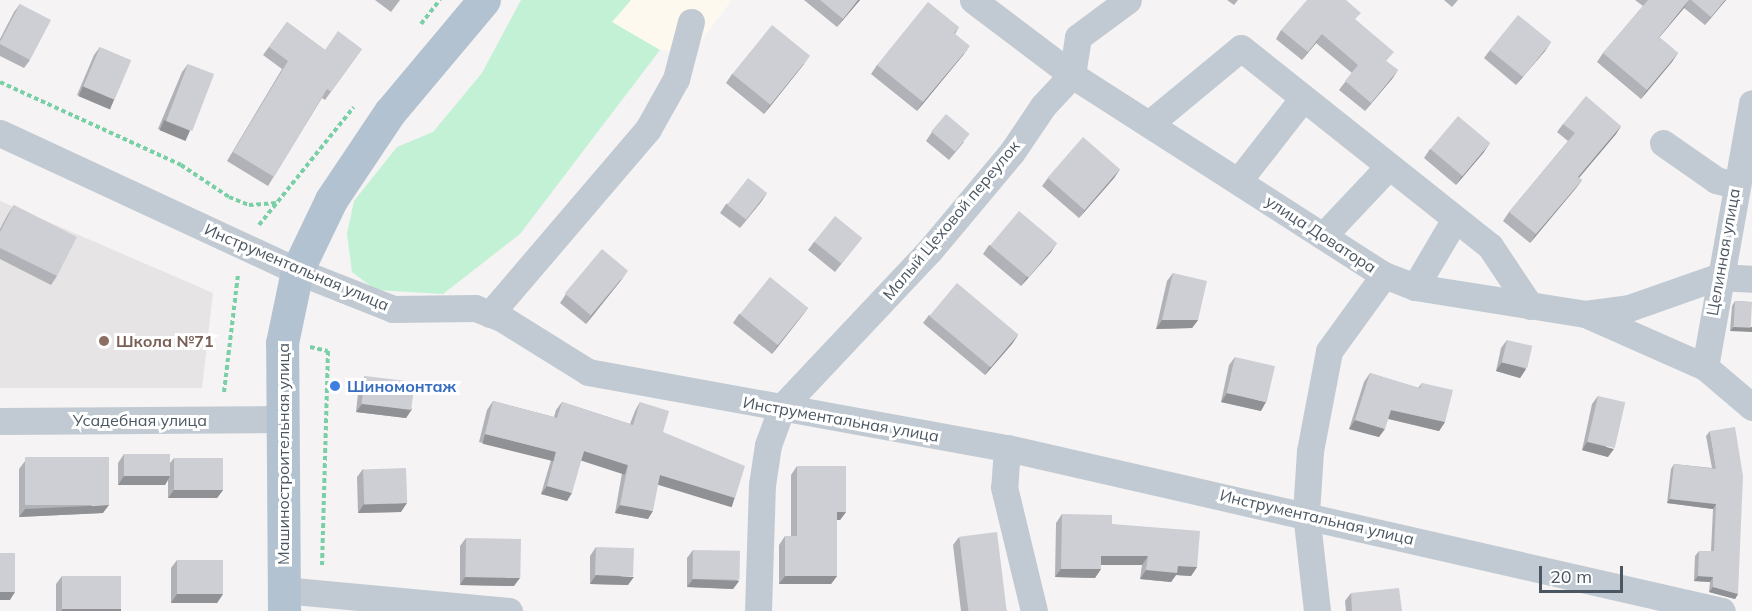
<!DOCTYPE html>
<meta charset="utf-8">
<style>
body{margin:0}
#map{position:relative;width:1752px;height:611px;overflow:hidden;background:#f5f3f3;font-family:Mulish,sans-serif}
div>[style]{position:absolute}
.commercial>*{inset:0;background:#fdf9ef}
.education>*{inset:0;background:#e6e4e5}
.green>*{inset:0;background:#c3f1d5}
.path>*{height:4px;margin-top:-2px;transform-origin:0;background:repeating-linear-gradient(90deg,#7ad0a6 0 4.5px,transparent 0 7.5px)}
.minor>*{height:27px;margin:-13.5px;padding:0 13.5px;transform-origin:13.5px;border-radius:13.5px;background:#c1cad2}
.major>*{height:33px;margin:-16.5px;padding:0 16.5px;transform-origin:16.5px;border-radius:16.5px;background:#b3c2d1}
.wall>*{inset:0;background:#b0b2b7}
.shaded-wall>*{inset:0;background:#909195;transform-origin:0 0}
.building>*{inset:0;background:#cdcfd5;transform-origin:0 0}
.dots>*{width:16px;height:16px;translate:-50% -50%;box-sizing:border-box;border:3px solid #fff;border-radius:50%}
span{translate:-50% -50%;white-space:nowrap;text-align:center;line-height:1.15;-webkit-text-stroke:6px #fff;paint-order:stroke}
.street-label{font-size:16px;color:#4a5661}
.education-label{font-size:16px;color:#785e54;font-weight:700}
.left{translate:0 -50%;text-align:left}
.shop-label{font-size:16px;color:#366cbe;font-weight:700}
.scale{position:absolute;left:1539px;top:566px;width:84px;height:27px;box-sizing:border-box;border:3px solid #4a5661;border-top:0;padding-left:8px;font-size:18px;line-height:21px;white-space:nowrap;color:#4a5661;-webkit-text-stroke:4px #fff;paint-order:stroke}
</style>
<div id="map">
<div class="commercial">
<div style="clip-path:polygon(631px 0,732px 0,692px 53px,660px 50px,612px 22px)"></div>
</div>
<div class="education">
<div style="clip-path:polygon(0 201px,213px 293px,202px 388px,0 388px)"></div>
</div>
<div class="green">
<div style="clip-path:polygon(521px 0,631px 0,612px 22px,660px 50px,520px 234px,443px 294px,376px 290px,352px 272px,347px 234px,354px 201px,397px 147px,433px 132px,482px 73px)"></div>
</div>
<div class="path">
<div style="left:421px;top:24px;width:31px;rotate:-52deg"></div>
<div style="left:0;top:82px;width:199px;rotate:24.6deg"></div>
<div style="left:181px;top:165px;width:58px;rotate:33.7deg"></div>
<div style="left:229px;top:197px;width:22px;rotate:22deg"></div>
<div style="left:249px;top:205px;width:27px;rotate:-4deg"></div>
<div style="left:259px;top:225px;width:151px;rotate:-51.2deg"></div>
<div style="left:310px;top:347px;width:18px;rotate:13deg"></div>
<div style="left:328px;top:351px;width:217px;rotate:91.6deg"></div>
<div style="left:224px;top:392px;width:119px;rotate:-83.2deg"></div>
</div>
<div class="minor">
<div style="left:973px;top:0;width:124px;rotate:37.1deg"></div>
<div style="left:1072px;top:75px;width:371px;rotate:32.7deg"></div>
<div style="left:1384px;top:275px;width:33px;rotate:21deg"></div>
<div style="left:1415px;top:287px;width:172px;rotate:9deg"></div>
<div style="left:1585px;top:314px;width:44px;rotate:-7.8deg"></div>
<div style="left:1629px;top:308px;width:93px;rotate:-19.4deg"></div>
<div style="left:1717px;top:277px;width:35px;rotate:3deg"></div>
<div style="left:1149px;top:124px;width:119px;rotate:-39.6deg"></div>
<div style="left:1241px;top:48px;width:318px;rotate:38.5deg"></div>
<div style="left:1490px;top:246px;width:72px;rotate:56.3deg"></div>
<div style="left:0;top:133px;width:327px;rotate:24.9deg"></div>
<div style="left:297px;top:271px;width:103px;rotate:21.6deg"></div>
<div style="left:393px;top:309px;width:82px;rotate:-0.7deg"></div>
<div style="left:475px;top:308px;width:30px;rotate:21deg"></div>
<div style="left:503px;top:319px;width:100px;rotate:31.9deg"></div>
<div style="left:588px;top:372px;width:426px;rotate:10.3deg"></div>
<div style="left:1007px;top:448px;width:733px;rotate:12.84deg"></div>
<div style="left:1663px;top:143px;width:65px;rotate:34.9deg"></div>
<div style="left:1716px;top:180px;width:20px;rotate:15deg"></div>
<div style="left:1239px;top:180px;width:104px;rotate:-52deg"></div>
<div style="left:1323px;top:236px;width:96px;rotate:-46.7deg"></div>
<div style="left:1415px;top:287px;width:79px;rotate:-59.5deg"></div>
<div style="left:490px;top:314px;width:243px;rotate:-49.5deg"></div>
<div style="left:648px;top:129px;width:57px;rotate:-60.8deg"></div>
<div style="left:676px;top:79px;width:59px;rotate:-75.3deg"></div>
<div style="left:1585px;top:314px;width:131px;rotate:23.8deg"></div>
<div style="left:1705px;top:367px;width:62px;rotate:40.4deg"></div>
<div style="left:1705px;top:367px;width:268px;rotate:-79.9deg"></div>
<div style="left:0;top:421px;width:280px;rotate:-0.4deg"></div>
<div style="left:1007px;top:448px;width:39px;rotate:94deg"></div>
<div style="left:1004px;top:487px;width:128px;rotate:76.4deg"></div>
<div style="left:283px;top:590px;width:227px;rotate:5.3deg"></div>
<div style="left:758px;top:611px;width:126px;rotate:-88.2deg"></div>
<div style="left:762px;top:485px;width:40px;rotate:-81.5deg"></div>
<div style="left:768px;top:445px;width:40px;rotate:-69.8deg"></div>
<div style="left:782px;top:407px;width:216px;rotate:-46.7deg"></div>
<div style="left:930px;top:250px;width:128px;rotate:-50.1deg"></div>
<div style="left:1012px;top:152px;width:55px;rotate:-56deg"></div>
<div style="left:1043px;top:106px;width:42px;rotate:-46.9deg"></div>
<div style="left:1072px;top:75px;width:38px;rotate:-81deg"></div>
<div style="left:1078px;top:37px;width:62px;rotate:-36.5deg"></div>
<div style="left:1317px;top:611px;width:99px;rotate:-96.4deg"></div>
<div style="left:1306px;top:513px;width:62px;rotate:-86.3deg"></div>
<div style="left:1310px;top:451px;width:102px;rotate:-79.2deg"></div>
<div style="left:1329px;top:351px;width:94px;rotate:-54.1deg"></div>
</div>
<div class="major">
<div style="left:284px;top:611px;width:268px;rotate:-90.4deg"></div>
<div style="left:282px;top:343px;width:74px;rotate:-78.2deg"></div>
<div style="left:297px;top:271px;width:79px;rotate:-64.4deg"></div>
<div style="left:331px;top:200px;width:106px;rotate:-56.2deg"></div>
<div style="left:390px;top:112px;width:146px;rotate:-50deg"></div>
</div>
<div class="wall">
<div style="clip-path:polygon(375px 0,400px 0,391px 12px)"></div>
<div style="clip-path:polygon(804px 0,860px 0,837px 27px)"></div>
<div style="clip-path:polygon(1227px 0,1238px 0,1234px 5px)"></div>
<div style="clip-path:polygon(1444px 0,1458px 0,1452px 7px)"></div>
<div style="clip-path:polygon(1635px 0,1726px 0,1705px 25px,1684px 8px,1659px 37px,1678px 53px,1641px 99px,1597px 62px,1603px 53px,1643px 6px)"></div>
<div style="clip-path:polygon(20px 4px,30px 60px,24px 68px,0 56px,0 39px,14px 12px)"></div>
<div style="clip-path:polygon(1356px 20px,1387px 62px,1398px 70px,1365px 111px,1339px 90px,1352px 73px,1316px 43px,1302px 60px,1276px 39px,1281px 30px)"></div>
<div style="clip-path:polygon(287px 22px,325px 50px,362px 49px,325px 100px,322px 98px,268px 186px,227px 161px,282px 69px,263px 55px)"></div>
<div style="clip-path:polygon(959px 27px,955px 34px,964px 54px,917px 111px,871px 74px,877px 65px)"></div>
<div style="clip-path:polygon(100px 47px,108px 108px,77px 95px,94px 55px)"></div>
<div style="clip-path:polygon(1490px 50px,1545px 51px,1516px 85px,1484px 58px)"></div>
<div style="clip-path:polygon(188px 64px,190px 131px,184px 140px,158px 129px,182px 72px)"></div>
<div style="clip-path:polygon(804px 64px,764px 114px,726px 83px,732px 74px)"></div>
<div style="clip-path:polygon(1563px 124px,1621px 126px,1616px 134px,1579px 178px,1582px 180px,1576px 188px,1530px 243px,1503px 221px,1509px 212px,1568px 141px,1557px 132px)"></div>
<div style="clip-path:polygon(932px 132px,964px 142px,949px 160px,926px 141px)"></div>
<div style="clip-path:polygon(1430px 149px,1484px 152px,1456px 185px,1424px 158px)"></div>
<div style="clip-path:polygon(1120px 169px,1114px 178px,1079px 218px,1042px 186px,1048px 178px)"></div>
<div style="clip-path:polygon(767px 193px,740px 228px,720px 213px,726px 204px)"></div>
<div style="clip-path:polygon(14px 205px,57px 276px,51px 285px,0 259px,0 229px,8px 214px)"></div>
<div style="clip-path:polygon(862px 238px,835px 272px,808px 250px,814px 242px)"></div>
<div style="clip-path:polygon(989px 245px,1051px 252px,1021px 286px,983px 254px)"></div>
<div style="clip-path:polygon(1173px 273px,1198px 320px,1192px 328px,1156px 329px,1167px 281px)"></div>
<div style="clip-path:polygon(622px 279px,586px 324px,560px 303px,566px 294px)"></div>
<div style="clip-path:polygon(1735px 301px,1752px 302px,1730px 331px,1732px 306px)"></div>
<div style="clip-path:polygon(808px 308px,772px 354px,733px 323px,739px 314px)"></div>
<div style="clip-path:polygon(929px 315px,1018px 335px,1012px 344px,985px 375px,923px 323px)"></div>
<div style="clip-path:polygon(1507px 340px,1526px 369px,1520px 378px,1496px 371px,1501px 348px)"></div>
<div style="clip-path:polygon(1235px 357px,1261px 411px,1221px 402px,1229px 365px)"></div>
<div style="clip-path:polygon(1370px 373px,1418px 388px,1422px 383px,1445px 422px,1439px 431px,1388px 419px,1379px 437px,1349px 429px,1364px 382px)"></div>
<div style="clip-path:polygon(365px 376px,412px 409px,406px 418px,356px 412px,359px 385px)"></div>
<div style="clip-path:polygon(1598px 396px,1608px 457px,1582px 450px,1592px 404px)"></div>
<div style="clip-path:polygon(493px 401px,554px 417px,556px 410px,562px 402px,630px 424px,635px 411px,640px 402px,663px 432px,735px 498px,729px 506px,658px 484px,648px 519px,615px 513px,622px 473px,581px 460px,567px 501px,541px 494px,551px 460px,479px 442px,487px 410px)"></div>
<div style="clip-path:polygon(1710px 431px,1738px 594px,1735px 599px,1709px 592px,1710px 582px,1694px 581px,1695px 556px,1699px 551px,1711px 551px,1713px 509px,1667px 503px,1671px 469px,1674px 464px,1712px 468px,1706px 436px)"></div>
<div style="clip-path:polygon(124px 454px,170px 463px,174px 458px,223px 490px,217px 498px,168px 498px,168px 480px,165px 485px,118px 485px,118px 463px)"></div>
<div style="clip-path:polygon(25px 461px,103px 513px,19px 517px,19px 469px)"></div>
<div style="clip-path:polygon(797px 466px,846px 512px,840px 520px,837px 520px,837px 576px,831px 584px,779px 584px,779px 545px,785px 536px,791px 536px,791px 475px)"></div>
<div style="clip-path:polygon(363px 469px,401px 512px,358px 513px,357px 477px)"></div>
<div style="clip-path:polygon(1062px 514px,1112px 524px,1197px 567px,1191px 576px,1176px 575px,1171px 582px,1140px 579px,1142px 565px,1101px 565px,1101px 569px,1095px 578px,1055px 577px,1056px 523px)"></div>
<div style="clip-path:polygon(959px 537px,1007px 611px,961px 611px,953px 545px)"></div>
<div style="clip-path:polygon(466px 538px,514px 586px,460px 585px,460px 546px)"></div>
<div style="clip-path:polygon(596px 547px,628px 585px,590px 584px,590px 556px)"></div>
<div style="clip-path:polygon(693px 550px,739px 581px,733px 589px,687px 587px,687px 558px)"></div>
<div style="clip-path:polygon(177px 560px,223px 594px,217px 603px,171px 603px,171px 568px)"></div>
<div style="clip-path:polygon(62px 576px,121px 609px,120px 611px,56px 611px,56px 584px)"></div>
<div style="clip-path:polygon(1351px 593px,1402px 611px,1346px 611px,1345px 601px)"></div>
</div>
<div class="shaded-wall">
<div style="clip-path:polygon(858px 0,860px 0,837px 27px,843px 19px)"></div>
<div style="clip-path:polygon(1689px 0,1684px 8px,1653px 45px,1659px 37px)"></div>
<div style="clip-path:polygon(1725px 0,1726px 0,1705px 25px,1711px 17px)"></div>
<div style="clip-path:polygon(1322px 34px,1316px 43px,1302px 60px,1308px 52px)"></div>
<div style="clip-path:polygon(1551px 42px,1545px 51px,1516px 85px,1522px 77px)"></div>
<div style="clip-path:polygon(970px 46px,964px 54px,917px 111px,923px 102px)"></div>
<div style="clip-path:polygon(1678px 53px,1672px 62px,1641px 99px,1647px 90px)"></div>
<div style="clip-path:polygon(810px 56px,804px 64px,764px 114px,770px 105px)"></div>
<div style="clip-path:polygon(1398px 70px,1392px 79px,1365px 111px,1371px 103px)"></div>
<div style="left:83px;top:86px;width:34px;height:11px;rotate:23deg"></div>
<div style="left:164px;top:120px;width:28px;height:11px;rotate:23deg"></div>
<div style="clip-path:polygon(1621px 126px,1616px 134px,1572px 186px,1578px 177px)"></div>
<div style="clip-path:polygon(1490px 143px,1484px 152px,1456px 185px,1462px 176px)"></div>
<div style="clip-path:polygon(1120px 169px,1114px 178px,1079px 218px,1085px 210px)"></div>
<div style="clip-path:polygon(1582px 180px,1576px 188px,1530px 243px,1536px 234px)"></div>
<div style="clip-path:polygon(767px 193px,761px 202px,740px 228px,746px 220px)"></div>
<div style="clip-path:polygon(1057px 243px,1051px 252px,1021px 286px,1027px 277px)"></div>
<div style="clip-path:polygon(628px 271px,622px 279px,586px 324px,592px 315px)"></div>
<div style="clip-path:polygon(808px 308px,802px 316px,772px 354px,778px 345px)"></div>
<div style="clip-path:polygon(1162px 320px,1198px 320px,1192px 328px,1156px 329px)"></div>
<div style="clip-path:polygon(1733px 327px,1752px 327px,1752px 332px,1730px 331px)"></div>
<div style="clip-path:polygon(1018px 335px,1012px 344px,985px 375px,990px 367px)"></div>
<div style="clip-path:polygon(1502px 362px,1526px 369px,1520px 378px,1496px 371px)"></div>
<div style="clip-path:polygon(1227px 393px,1266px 402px,1261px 411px,1221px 402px)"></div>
<div style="clip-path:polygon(362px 404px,412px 409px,406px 418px,356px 412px)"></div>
<div style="clip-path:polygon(1391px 410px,1445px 422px,1439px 431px,1385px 418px)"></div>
<div style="clip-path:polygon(1355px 420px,1385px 429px,1379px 437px,1349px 429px)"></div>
<div style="left:485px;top:434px;width:73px;height:10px;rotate:14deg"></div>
<div style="clip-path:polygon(1587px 442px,1614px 449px,1608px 457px,1582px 450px)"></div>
<div style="left:584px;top:451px;width:46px;height:10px;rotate:18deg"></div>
<div style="left:660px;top:475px;width:78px;height:10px;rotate:17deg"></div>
<div style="clip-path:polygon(124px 476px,170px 476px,165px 485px,118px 485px)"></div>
<div style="clip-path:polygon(547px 486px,572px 493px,567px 501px,541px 494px)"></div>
<div style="clip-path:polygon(174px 490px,223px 490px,217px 498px,168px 498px)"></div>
<div style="clip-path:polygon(1670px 499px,1716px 504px,1713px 509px,1667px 503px)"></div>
<div style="clip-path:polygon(407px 503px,401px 512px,358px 513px,364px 504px)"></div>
<div style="clip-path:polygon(109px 505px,103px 513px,19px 517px,25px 509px)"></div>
<div style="clip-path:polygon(620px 505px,653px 511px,648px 519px,615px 513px)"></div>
<div style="clip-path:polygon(837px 512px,846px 512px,840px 520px,831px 520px)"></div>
<div style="clip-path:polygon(1101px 556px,1148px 556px,1142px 565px,1095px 565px)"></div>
<div style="clip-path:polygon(1178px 566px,1197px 567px,1191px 576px,1176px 575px,1171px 582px,1140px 579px,1146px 570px)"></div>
<div style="clip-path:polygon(1061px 569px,1101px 569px,1095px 578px,1055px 577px)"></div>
<div style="clip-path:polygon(596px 575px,634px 577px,628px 585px,590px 584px)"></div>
<div style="clip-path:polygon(785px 576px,837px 576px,831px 584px,779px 584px)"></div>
<div style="clip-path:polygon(1698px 576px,1713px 577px,1710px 582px,1694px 581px)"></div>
<div style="clip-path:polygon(465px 577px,520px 578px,514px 586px,460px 585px)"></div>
<div style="clip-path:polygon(693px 579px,739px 581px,733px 589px,687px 587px)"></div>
<div style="clip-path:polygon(1713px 587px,1738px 594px,1735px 599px,1709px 592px)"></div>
<div style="clip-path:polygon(0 592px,15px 592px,10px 600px,0 600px)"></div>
<div style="clip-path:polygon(177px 594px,223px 594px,217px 603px,171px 603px)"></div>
<div style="left:62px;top:609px;width:59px;height:2px"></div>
</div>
<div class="building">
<div style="clip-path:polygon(820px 0,858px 0,843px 19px)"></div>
<div style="clip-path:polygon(1307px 0,1346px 0,1361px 13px,1355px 19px,1394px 52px,1386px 61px,1398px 70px,1371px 103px,1345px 81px,1358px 65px,1322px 34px,1308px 52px,1281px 30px)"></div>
<div style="clip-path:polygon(1648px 0,1689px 0,1659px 37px,1678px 53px,1647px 90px,1603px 53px)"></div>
<div style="clip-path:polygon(1691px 0,1725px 0,1711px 17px)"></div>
<div style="clip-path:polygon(928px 2px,959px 27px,954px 33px,970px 46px,923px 102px,877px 65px)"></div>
<div style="clip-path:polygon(20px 4px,51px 20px,30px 60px,0 44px,0 42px)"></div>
<div style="left:1518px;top:15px;width:43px;height:45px;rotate:39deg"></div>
<div style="clip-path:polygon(287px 22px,325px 50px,338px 31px,362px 49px,331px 92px,327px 89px,274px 177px,233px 152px,288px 61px,269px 47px)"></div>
<div style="left:772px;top:25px;width:49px;height:63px;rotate:39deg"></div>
<div style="left:100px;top:47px;width:34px;height:43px;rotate:23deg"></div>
<div style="left:188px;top:64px;width:28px;height:61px;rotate:21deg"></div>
<div style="clip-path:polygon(1586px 96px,1621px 126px,1578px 177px,1582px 180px,1536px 234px,1509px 212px,1575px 133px,1563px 124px)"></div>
<div style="left:946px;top:114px;width:31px;height:23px;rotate:40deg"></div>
<div style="left:1458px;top:116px;width:42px;height:43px;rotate:40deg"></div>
<div style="left:1083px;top:137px;width:49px;height:54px;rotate:41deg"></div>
<div style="left:748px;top:178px;width:24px;height:34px;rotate:38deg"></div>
<div style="clip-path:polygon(14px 205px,77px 237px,57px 276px,0 248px,0 232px)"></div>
<div style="left:1019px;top:211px;width:50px;height:45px;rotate:40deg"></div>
<div style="left:835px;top:216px;width:35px;height:33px;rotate:39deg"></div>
<div style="left:602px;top:249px;width:34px;height:58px;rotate:40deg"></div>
<div style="clip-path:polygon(1173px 273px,1207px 281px,1198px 320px,1162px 320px)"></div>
<div style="left:770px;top:277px;width:49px;height:48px;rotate:39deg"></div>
<div style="left:957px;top:283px;width:80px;height:43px;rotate:40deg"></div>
<div style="left:1735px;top:301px;width:17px;height:26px;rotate:3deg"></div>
<div style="left:1507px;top:340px;width:26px;height:23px;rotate:13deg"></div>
<div style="left:1235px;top:357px;width:41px;height:37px;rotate:13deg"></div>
<div style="clip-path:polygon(1370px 373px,1420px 388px,1422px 383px,1453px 390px,1445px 422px,1391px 410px,1385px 429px,1355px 420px)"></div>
<div style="left:365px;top:376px;width:50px;height:28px;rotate:7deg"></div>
<div style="left:1598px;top:396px;width:28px;height:47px;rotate:13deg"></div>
<div style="clip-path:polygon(493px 401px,557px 418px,562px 402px,633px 425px,640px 402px,669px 411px,663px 432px,745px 466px,735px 498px,660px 475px,653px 511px,620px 505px,628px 465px,584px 451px,572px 493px,547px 486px,556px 452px,485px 434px)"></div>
<div style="clip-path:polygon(1735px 427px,1743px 476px,1738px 594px,1713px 587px,1713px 577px,1698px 576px,1699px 551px,1714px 551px,1716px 504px,1670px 499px,1674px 464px,1716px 469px,1710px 431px)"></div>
<div style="left:124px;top:454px;width:46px;height:22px"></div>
<div style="left:109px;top:457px;width:48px;height:84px;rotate:90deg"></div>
<div style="left:174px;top:458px;width:49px;height:32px"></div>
<div style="clip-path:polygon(797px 466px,846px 466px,846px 512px,837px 512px,837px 576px,785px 576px,785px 536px,797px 536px)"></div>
<div style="left:406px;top:468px;width:35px;height:43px;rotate:88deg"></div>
<div style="clip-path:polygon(1062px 514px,1112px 515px,1112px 524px,1200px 531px,1197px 567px,1178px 566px,1177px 573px,1146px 570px,1148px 556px,1101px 556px,1101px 569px,1061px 569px)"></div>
<div style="left:997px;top:532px;width:80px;height:38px;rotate:83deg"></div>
<div style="left:466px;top:538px;width:55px;height:39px;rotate:1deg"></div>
<div style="left:596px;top:547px;width:38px;height:28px;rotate:2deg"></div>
<div style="left:693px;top:550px;width:47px;height:29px;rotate:1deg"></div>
<div style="left:0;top:553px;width:15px;height:39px"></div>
<div style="left:177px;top:560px;width:46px;height:34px"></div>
<div style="left:62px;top:576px;width:59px;height:33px"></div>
<div style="clip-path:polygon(1399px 588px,1402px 611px,1352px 611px,1351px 593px)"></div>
</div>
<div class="dots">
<div style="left:104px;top:341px;background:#8d6e63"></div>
<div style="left:335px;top:386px;background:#3f7fe0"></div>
</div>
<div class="street-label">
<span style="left:951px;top:220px;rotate:-50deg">Малый Цеховой переулок</span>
<span style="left:1321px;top:234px;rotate:33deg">улица Доватора</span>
<span style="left:1723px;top:252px;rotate:-80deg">Целинная улица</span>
<span style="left:297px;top:267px;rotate:23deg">Инструментальная улица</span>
<span style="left:841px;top:419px;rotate:10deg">Инструментальная улица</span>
<span style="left:140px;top:420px">Усадебная улица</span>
<span style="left:283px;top:454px;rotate:-90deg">Машиностроительная улица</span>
<span style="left:1317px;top:517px;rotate:13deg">Инструментальная улица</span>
</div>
<div class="education-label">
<span class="left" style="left:116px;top:341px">Школа №71</span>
</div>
<div class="shop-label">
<span class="left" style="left:347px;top:386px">Шиномонтаж</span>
</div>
<div class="scale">20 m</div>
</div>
